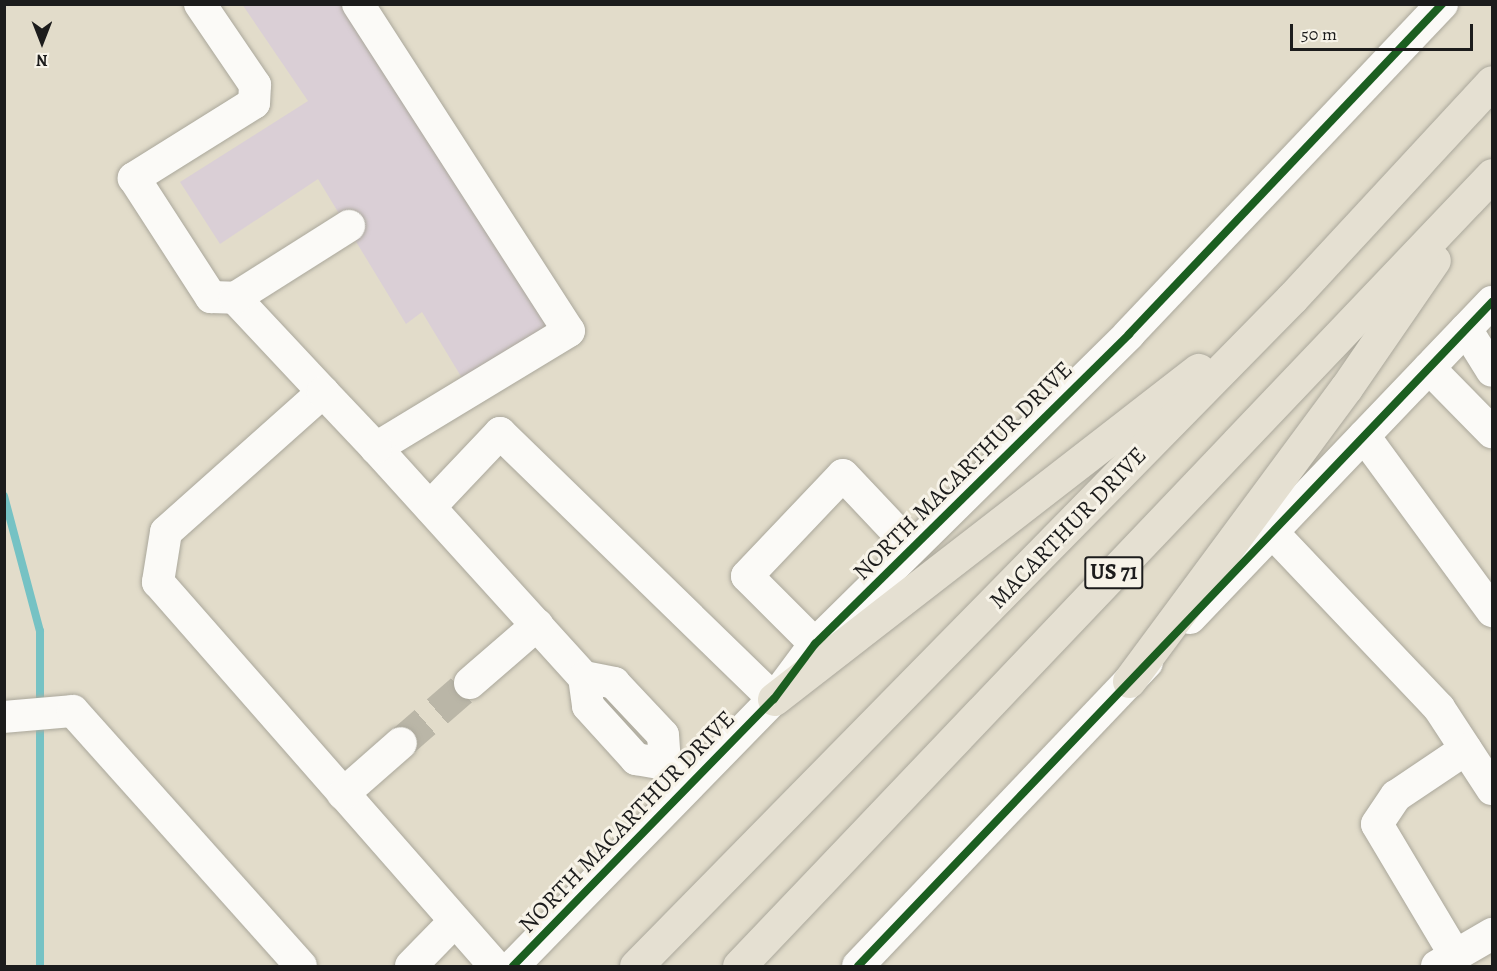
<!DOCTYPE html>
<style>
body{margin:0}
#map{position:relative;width:1497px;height:971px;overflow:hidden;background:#e2dcca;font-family:Alegreya,serif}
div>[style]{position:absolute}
.stream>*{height:8px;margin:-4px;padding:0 4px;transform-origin:4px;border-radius:4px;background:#76c2c4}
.building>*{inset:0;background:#dacfd6}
.minor-tunnel>*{height:32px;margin-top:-16px;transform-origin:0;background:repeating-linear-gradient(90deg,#bab6a7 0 32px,transparent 0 48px)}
.roads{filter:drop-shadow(0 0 2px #aaa79b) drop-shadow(0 0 2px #aaa79b)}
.minor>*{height:32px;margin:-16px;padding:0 16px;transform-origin:16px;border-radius:16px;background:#fbfaf7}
.highway>*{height:33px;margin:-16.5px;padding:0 16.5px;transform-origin:16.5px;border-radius:16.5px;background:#e5e0d2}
.cycleway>*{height:8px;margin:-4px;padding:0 4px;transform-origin:4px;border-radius:4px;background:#1b5e20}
span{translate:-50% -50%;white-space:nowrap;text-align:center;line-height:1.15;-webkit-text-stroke:6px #f7f3e8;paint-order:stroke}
.shield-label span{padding:2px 4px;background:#f7f3e8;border:2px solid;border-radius:4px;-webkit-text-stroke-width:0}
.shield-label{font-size:22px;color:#1c1c1c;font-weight:700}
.street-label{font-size:24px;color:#1c1c1c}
.frame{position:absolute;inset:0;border:6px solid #1c1c1c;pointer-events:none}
.north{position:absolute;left:12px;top:12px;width:60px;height:60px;-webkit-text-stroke:4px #f7f3e8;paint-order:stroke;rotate:180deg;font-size:16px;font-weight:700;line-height:24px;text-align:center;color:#1c1c1c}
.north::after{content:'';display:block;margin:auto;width:21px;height:27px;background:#1c1c1c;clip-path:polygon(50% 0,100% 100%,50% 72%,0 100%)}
.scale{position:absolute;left:1290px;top:24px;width:183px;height:27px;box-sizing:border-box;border:3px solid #1c1c1c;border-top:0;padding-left:8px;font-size:18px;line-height:21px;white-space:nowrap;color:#1c1c1c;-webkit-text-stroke:4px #f7f3e8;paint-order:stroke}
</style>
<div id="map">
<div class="stream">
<div style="left:4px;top:496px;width:140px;rotate:75.1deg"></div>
<div style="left:40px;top:631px;width:76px;rotate:90deg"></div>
<div style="left:40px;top:722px;width:244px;rotate:90deg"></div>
</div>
<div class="building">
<div style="clip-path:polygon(242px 4px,348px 4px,569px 331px,471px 393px,422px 312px,406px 324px,318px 179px,220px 244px,180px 182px,308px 101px)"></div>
</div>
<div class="minor-tunnel">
<div style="left:401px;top:743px;width:91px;rotate:-41deg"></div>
</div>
<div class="roads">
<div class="minor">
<div style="left:200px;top:4px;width:98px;rotate:55.8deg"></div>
<div style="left:255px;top:85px;width:18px;rotate:93deg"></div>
<div style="left:254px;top:103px;width:142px;rotate:148deg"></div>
<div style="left:134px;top:178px;width:142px;rotate:57.1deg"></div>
<div style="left:211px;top:297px;width:24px;rotate:2deg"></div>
<div style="left:235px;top:298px;width:129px;rotate:46.9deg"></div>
<div style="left:323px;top:392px;width:210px;rotate:138.3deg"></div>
<div style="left:166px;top:532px;width:51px;rotate:99.1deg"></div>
<div style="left:158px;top:582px;width:511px;rotate:48.73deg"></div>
<div style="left:358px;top:4px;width:389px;rotate:57.2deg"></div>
<div style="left:569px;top:331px;width:226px;rotate:148.8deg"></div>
<div style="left:376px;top:448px;width:309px;rotate:47.8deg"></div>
<div style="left:584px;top:677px;width:31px;rotate:11deg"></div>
<div style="left:614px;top:683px;width:71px;rotate:46.7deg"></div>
<div style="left:663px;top:735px;width:29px;rotate:86deg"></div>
<div style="left:235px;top:298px;width:135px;rotate:-32.3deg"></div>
<div style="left:1466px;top:329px;width:49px;rotate:58.2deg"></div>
<div style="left:1429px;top:368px;width:90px;rotate:45.5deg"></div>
<div style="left:323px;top:392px;width:77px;rotate:46.6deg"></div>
<div style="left:1364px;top:436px;width:217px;rotate:53.8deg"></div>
<div style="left:430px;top:507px;width:102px;rotate:-46.6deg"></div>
<div style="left:500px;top:433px;width:382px;rotate:44.2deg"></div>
<div style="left:1272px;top:532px;width:243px;rotate:46.5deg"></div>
<div style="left:1439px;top:708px;width:97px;rotate:56.8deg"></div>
<div style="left:1190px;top:618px;width:437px;rotate:-46.3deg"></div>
<div style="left:815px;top:644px;width:96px;rotate:-135deg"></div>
<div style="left:747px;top:576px;width:139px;rotate:-46.5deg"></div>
<div style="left:843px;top:475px;width:100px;rotate:46.6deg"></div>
<div style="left:584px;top:677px;width:29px;rotate:82deg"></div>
<div style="left:588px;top:706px;width:72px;rotate:47.8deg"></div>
<div style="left:636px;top:759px;width:29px;rotate:10deg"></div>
<div style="left:665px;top:764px;width:18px;rotate:45deg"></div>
<div style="left:470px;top:683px;width:89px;rotate:-40.9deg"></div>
<div style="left:4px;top:717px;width:69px;rotate:-5deg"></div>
<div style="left:73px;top:711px;width:342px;rotate:48.2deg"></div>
<div style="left:343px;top:794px;width:77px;rotate:-41.3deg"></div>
<div style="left:1455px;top:955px;width:152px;rotate:-120.8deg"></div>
<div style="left:1377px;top:824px;width:34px;rotate:-56deg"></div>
<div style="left:1396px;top:796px;width:84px;rotate:-33.9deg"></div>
<div style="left:411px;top:966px;width:62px;rotate:-45.7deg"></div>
<div style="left:513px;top:966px;width:373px;rotate:-45.7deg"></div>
<div style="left:774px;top:699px;width:69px;rotate:-53.3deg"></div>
<div style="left:815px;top:644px;width:441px;rotate:-44.6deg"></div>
<div style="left:1129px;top:334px;width:455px;rotate:-46.5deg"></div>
<div style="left:858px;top:966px;width:419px;rotate:-46.4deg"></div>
<div style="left:1437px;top:966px;width:64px;rotate:-30.2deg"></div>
</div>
<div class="highway">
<div style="left:1129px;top:681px;width:365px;rotate:-53.5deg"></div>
<div style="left:1346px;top:388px;width:155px;rotate:-55.5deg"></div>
<div style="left:774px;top:699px;width:537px;rotate:-37.81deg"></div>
<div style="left:636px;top:966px;width:936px;rotate:-45.52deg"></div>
<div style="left:1292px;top:298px;width:294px;rotate:-47.2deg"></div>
<div style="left:739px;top:966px;width:1092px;rotate:-46.41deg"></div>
</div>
</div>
<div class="cycleway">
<div style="left:513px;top:966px;width:373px;rotate:-45.7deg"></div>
<div style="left:774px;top:699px;width:69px;rotate:-53.3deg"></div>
<div style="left:815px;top:644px;width:441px;rotate:-44.6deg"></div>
<div style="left:1129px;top:334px;width:455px;rotate:-46.5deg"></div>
<div style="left:858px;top:966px;width:918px;rotate:-46.32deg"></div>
</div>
<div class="shield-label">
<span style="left:1114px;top:573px">US 71</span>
</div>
<div class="street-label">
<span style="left:963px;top:471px;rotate:-45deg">NORTH MACARTHUR DRIVE</span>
<span style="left:1068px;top:528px;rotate:-46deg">MACARTHUR DRIVE</span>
<span style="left:627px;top:822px;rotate:-46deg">NORTH MACARTHUR DRIVE</span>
</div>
<div class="frame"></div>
<div class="north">N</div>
<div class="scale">50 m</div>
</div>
